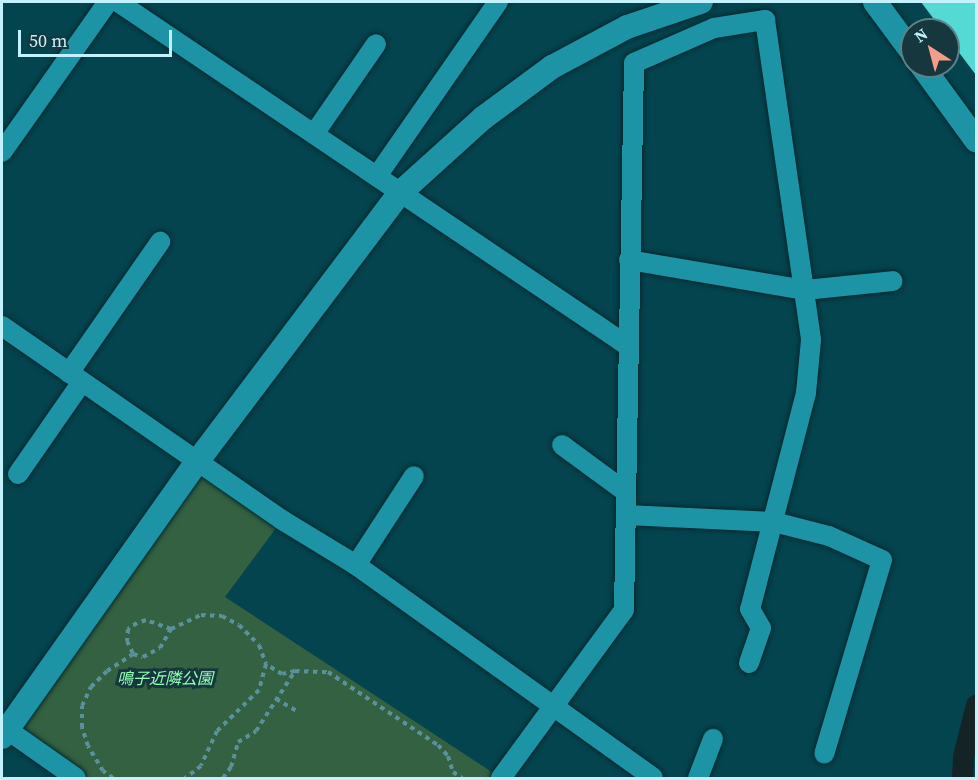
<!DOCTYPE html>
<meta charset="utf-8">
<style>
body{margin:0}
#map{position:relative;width:978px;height:780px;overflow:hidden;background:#04444e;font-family:"Source Serif 4","Noto Sans JP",serif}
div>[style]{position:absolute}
.green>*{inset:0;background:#346141}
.canal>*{height:21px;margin:-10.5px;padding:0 10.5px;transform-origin:10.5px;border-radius:10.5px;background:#132326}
.building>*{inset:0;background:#55d9d5}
.path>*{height:4px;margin-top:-2px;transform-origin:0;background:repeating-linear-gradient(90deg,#59929c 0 4.5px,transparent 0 9px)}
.roads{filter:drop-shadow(0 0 2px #05282e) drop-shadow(0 0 2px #05282e)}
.minor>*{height:20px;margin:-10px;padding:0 10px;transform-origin:10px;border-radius:10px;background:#1d93a6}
.tertiary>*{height:24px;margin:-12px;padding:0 12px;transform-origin:12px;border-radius:12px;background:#1d93a6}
span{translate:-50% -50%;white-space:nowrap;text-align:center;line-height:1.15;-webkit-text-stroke:6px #16373d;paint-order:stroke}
.park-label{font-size:16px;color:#94ffb3;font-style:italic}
.frame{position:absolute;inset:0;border:3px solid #c3f2fc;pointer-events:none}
.north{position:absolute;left:900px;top:18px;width:60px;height:60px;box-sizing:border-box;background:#16373d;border:2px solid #5b8289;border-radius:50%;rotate:324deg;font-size:16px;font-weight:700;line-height:24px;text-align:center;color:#c3f2fc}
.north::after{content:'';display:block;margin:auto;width:21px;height:27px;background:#f49d8c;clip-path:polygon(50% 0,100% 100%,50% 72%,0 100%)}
.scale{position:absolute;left:18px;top:30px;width:154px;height:27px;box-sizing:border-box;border:3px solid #c3f2fc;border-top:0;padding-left:8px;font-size:18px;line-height:21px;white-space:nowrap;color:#c3f2fc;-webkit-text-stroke:4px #16373d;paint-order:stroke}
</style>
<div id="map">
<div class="green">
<div style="clip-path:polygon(197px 462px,282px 520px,225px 597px,501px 778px,76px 778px,6px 729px)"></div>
</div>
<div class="canal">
<div style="left:962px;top:778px;width:22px;rotate:-87deg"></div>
<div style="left:963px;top:756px;width:53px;rotate:-75.7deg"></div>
</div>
<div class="building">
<div style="clip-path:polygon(921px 2px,976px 2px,976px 75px,948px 38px,948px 30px,942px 30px)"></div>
</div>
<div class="path">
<div style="left:171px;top:629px;width:27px;rotate:-160deg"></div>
<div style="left:146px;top:620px;width:9px;rotate:162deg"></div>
<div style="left:137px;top:623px;width:11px;rotate:146deg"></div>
<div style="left:128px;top:629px;width:12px;rotate:95deg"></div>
<div style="left:127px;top:641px;width:14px;rotate:65deg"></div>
<div style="left:133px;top:654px;width:10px;rotate:17deg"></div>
<div style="left:143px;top:657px;width:19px;rotate:-28deg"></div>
<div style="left:160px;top:648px;width:22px;rotate:-60deg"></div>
<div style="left:171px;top:629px;width:33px;rotate:-25deg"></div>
<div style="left:201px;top:615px;width:21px;rotate:3deg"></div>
<div style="left:222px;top:616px;width:19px;rotate:28deg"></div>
<div style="left:239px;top:625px;width:28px;rotate:45deg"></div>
<div style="left:259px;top:645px;width:20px;rotate:70deg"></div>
<div style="left:266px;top:664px;width:27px;rotate:105deg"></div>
<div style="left:259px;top:690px;width:59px;rotate:135.7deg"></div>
<div style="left:217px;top:731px;width:38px;rotate:115deg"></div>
<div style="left:201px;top:766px;width:20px;rotate:143deg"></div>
<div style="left:295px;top:671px;width:33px;rotate:2deg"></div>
<div style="left:328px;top:672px;width:132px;rotate:33.6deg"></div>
<div style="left:438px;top:745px;width:15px;rotate:48deg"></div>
<div style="left:448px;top:756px;width:17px;rotate:73deg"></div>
<div style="left:453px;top:772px;width:11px;rotate:34deg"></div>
<div style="left:276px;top:699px;width:24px;rotate:30deg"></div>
<div style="left:113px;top:778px;width:12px;rotate:-145deg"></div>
<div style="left:103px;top:771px;width:29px;rotate:-121deg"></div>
<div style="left:88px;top:746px;width:20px;rotate:-108deg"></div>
<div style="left:82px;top:727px;width:21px;rotate:-90deg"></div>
<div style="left:82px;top:706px;width:21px;rotate:-65deg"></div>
<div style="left:91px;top:687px;width:23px;rotate:-45deg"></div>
<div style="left:107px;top:671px;width:31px;rotate:-33deg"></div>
<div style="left:223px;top:778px;width:14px;rotate:-54deg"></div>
<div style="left:231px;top:767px;width:26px;rotate:-74deg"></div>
<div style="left:238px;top:742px;width:21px;rotate:-31deg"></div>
<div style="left:256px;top:731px;width:72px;rotate:-57deg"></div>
<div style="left:295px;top:671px;width:13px;rotate:167deg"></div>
<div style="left:282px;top:674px;width:19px;rotate:-148deg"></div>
</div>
<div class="roads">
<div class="minor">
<div style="left:118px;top:2px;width:615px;rotate:34deg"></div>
<div style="left:314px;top:134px;width:109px;rotate:-55.4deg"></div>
<div style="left:2px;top:152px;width:184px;rotate:-54.8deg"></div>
<div style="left:377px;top:176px;width:212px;rotate:-55.2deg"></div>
<div style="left:629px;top:260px;width:179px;rotate:9.7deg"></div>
<div style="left:805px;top:290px;width:88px;rotate:-5.8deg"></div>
<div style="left:2px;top:326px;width:341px;rotate:34.7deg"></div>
<div style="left:282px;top:520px;width:87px;rotate:31.3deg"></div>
<div style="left:356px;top:565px;width:365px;rotate:35.6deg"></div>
<div style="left:69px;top:373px;width:160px;rotate:-55.2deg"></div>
<div style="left:562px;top:445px;width:79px;rotate:36.3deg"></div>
<div style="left:18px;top:474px;width:112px;rotate:-55.2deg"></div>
<div style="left:626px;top:515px;width:148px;rotate:2.7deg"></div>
<div style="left:774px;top:522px;width:57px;rotate:14.3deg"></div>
<div style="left:829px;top:536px;width:58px;rotate:24.4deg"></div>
<div style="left:882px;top:560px;width:202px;rotate:106.6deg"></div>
<div style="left:356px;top:565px;width:106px;rotate:-56.9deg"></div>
<div style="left:2px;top:726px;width:90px;rotate:35.1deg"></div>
<div style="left:501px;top:778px;width:208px;rotate:-53.8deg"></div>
<div style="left:624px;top:610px;width:547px;rotate:-88.95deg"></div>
<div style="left:634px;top:63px;width:87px;rotate:-23.6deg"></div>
<div style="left:714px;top:28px;width:52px;rotate:-8.9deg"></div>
<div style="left:765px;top:20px;width:323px;rotate:81.8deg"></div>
<div style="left:811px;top:340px;width:53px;rotate:95.4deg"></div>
<div style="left:806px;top:393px;width:223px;rotate:104.5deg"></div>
<div style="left:750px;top:609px;width:22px;rotate:60deg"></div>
<div style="left:761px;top:628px;width:37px;rotate:109deg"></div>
<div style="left:698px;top:778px;width:42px;rotate:-69deg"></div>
</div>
<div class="tertiary">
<div style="left:875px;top:2px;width:62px;rotate:53.5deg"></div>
<div style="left:922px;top:66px;width:92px;rotate:53.9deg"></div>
<div style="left:2px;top:737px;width:337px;rotate:-54.7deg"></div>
<div style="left:197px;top:462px;width:337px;rotate:-53deg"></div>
<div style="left:400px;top:193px;width:112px;rotate:-42.1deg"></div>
<div style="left:483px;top:118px;width:86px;rotate:-36.5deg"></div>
<div style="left:552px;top:67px;width:85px;rotate:-28.1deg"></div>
<div style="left:627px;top:27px;width:78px;rotate:-18.7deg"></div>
</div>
</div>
<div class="park-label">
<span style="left:165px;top:678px">鳴子近隣公園</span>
</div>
<div class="frame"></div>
<div class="north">N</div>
<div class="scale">50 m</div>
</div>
